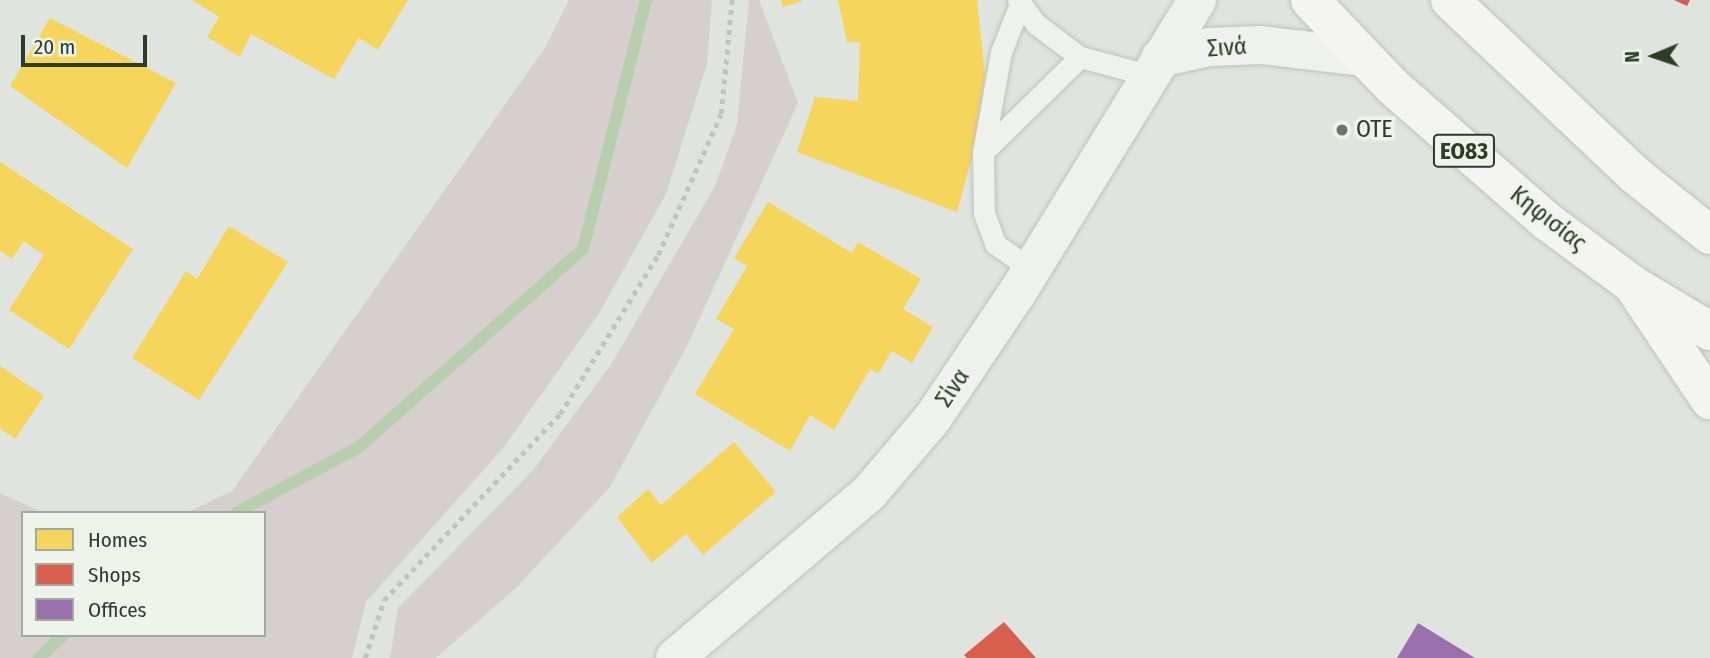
<!DOCTYPE html>
<meta charset="utf-8">
<style>
body{margin:0}
#map{position:relative;width:1710px;height:658px;overflow:hidden;background:#e0e4df;font-family:"Fira Sans Condensed",sans-serif}
div>[style]{position:absolute}
.green>*{inset:0;background:#d7cfcd}
.homes>*{inset:0;background:#f6d55c}
.shops>*{inset:0;background:#d6604d}
.offices>*{inset:0;background:#9970ab}
.stream>*{height:12px;margin:-6px;padding:0 6px;transform-origin:6px;border-radius:6px;background:#b7cfad}
.path>*{height:4.5px;margin-top:-2.25px;transform-origin:0;background:repeating-linear-gradient(90deg,#c0c4c0 0 5px,transparent 0 10px)}
.roads{filter:drop-shadow(0 0 2px #bec2bd) drop-shadow(0 0 2px #bec2bd)}
.lane>*{height:21px;margin:-10.5px;padding:0 10.5px;transform-origin:10.5px;border-radius:10.5px;background:#eef1ee}
.street>*{height:38px;margin:-19px;padding:0 19px;transform-origin:19px;border-radius:19px;background:#eef1ee}
.primary>*{height:38px;margin:-19px;padding:0 19px;transform-origin:19px;border-radius:19px;background:#f4f5f3}
.dots>*{width:19px;height:19px;translate:-50% -50%;box-sizing:border-box;border:4px solid #eef4ec;border-radius:50%}
span{translate:-50% -50%;white-space:nowrap;text-align:center;line-height:1.15;-webkit-text-stroke:7px #eef4ec;paint-order:stroke}
.shield-label span{padding:2px 5px;background:#eef4ec;border:2px solid;border-radius:5px;-webkit-text-stroke-width:0}
.shield-label{font-size:23px;color:#2b3c27;font-weight:700}
.street-label{font-size:24px;color:#2b3c27}
.poi-label{font-size:24px;color:#2b3c27}
.left{translate:0 -50%;text-align:left}
.legend{position:absolute;left:21px;top:511px;width:245px;height:126px;box-sizing:border-box;background:#eef4ec;border:2px solid #a0aa9d;margin:0;padding:9px 12px;list-style:none;font-size:21px;color:#2b3c27}
.legend li{display:flex;align-items:center;gap:14px;height:35px}
.legend b{width:35px;border:2px solid #a0aa9d}
.north{position:absolute;left:1619px;top:21px;width:70px;height:70px;-webkit-text-stroke:5px #eef4ec;paint-order:stroke;rotate:268deg;font-size:19px;font-weight:700;line-height:28px;text-align:center;color:#2b3c27}
.north::after{content:'';display:block;margin:auto;width:24px;height:32px;background:#2b3c27;clip-path:polygon(50% 0,100% 100%,50% 72%,0 100%)}
.scale{position:absolute;left:21px;top:35px;width:126px;height:32px;box-sizing:border-box;border:4px solid #2b3c27;border-top:0;padding-left:9px;font-size:21px;line-height:24px;white-space:nowrap;color:#2b3c27;-webkit-text-stroke:5px #eef4ec;paint-order:stroke}
</style>
<div id="map">
<div class="green">
<div style="clip-path:polygon(569px 0,712px 0,707px 64px,666px 194px,600px 312px,504px 447px,366px 602px,352px 658px,0 658px,0 493px,44px 513px,23px 513px,23px 635px,264px 635px,264px 513px,186px 513px,232px 491px,545px 48px)"></div>
<div style="clip-path:polygon(749px 0,759px 0,798px 103px,687px 346px,610px 487px,515px 589px,436px 658px,390px 658px,398px 608px,534px 469px,612px 363px,715px 186px,737px 125px)"></div>
</div>
<div class="homes">
<div style="clip-path:polygon(192px 0,408px 0,378px 50px,359px 38px,334px 79px,251px 34px,240px 57px,207px 37px,219px 17px)"></div>
<div style="clip-path:polygon(781px 0,802px 0,802px 1px,783px 7px)"></div>
<div style="clip-path:polygon(838px 0,977px 0,985px 74px,978px 135px,957px 212px,797px 152px,815px 97px,858px 101px,860px 43px,847px 42px)"></div>
<div style="clip-path:polygon(50px 18px,176px 83px,127px 168px,10px 86px)"></div>
<div style="clip-path:polygon(0 162px,133px 249px,69px 349px,9px 310px,44px 255px,24px 241px,12px 259px,0 251px)"></div>
<div style="clip-path:polygon(768px 202px,852px 253px,858px 242px,921px 279px,903px 309px,933px 327px,912px 363px,892px 351px,878px 374px,870px 369px,834px 430px,810px 415px,790px 451px,695px 394px,734px 329px,716px 319px,747px 266px,734px 258px)"></div>
<div style="clip-path:polygon(229px 226px,288px 262px,199px 400px,132px 358px,186px 271px,197px 279px)"></div>
<div style="clip-path:polygon(0 366px,44px 396px,15px 439px,0 428px)"></div>
<div style="clip-path:polygon(734px 442px,776px 492px,703px 555px,686px 534px,652px 563px,617px 517px,648px 489px,661px 505px)"></div>
</div>
<div class="shops">
<div style="clip-path:polygon(1674px 0,1690px 0,1687px 6px)"></div>
<div style="clip-path:polygon(1004px 622px,1036px 658px,967px 658px,964px 655px)"></div>
</div>
<div class="offices">
<div style="clip-path:polygon(1418px 623px,1475px 658px,1397px 658px)"></div>
</div>
<div class="stream">
<div style="left:236px;top:513px;width:140px;rotate:-28.2deg"></div>
<div style="left:359px;top:447px;width:299px;rotate:-41.5deg"></div>
<div style="left:583px;top:249px;width:257px;rotate:-75.8deg"></div>
<div style="left:39px;top:658px;width:33px;rotate:-44deg"></div>
</div>
<div class="path">
<div style="left:365px;top:658px;width:61px;rotate:-71.9deg"></div>
<div style="left:384px;top:600px;width:256px;rotate:-46.6deg"></div>
<div style="left:560px;top:414px;width:187px;rotate:-58.4deg"></div>
<div style="left:658px;top:255px;width:154px;rotate:-65.9deg"></div>
<div style="left:721px;top:114px;width:115px;rotate:-84.5deg"></div>
</div>
<div class="roads">
<div class="lane">
<div style="left:1018px;top:0;width:30px;rotate:53deg"></div>
<div style="left:1036px;top:24px;width:55px;rotate:36.9deg"></div>
<div style="left:1080px;top:57px;width:70px;rotate:14.8deg"></div>
<div style="left:1020px;top:4px;width:52px;rotate:111.6deg"></div>
<div style="left:1001px;top:52px;width:102px;rotate:100.2deg"></div>
<div style="left:983px;top:152px;width:61px;rotate:89.1deg"></div>
<div style="left:984px;top:213px;width:33px;rotate:70deg"></div>
<div style="left:995px;top:244px;width:44px;rotate:34.8deg"></div>
<div style="left:983px;top:152px;width:136px;rotate:-44.4deg"></div>
</div>
<div class="street">
<div style="left:1160px;top:58px;width:50px;rotate:-12.7deg"></div>
<div style="left:1209px;top:47px;width:52px;rotate:-2.2deg"></div>
<div style="left:1261px;top:45px;width:103px;rotate:6.7deg"></div>
<div style="left:675px;top:658px;width:255px;rotate:-40.4deg"></div>
<div style="left:869px;top:493px;width:97px;rotate:-49.6deg"></div>
<div style="left:932px;top:419px;width:152px;rotate:-56deg"></div>
<div style="left:1017px;top:293px;width:344px;rotate:-58.4deg"></div>
</div>
<div class="primary">
<div style="left:1310px;top:0;width:120px;rotate:46.3deg"></div>
<div style="left:1393px;top:87px;width:206px;rotate:41.1deg"></div>
<div style="left:1548px;top:222px;width:106px;rotate:36.5deg"></div>
<div style="left:1633px;top:285px;width:90px;rotate:30.9deg"></div>
<div style="left:1450px;top:0;width:255px;rotate:43.4deg"></div>
<div style="left:1635px;top:175px;width:96px;rotate:38.7deg"></div>
<div style="left:1636px;top:290px;width:133px;rotate:56.1deg"></div>
</div>
</div>
<div class="dots">
<div style="left:1342px;top:130px;background:#6a7767"></div>
</div>
<div class="shield-label">
<span style="left:1464px;top:151px">ΕΟ83</span>
</div>
<div class="street-label">
<span style="left:1227px;top:48px;rotate:-4deg">Σινά</span>
<span style="left:1548px;top:219px;rotate:38deg">Κηφισίας</span>
<span style="left:953px;top:388px;rotate:-56deg">Σίνα</span>
</div>
<div class="poi-label">
<span class="left" style="left:1356px;top:130px">ΟΤΕ</span>
</div>
<ul class="legend">
<li><b style="height:19px;background:#f6d55c"></b>Homes</li>
<li><b style="height:19px;background:#d6604d"></b>Shops</li>
<li><b style="height:19px;background:#9970ab"></b>Offices</li>
</ul>
<div class="north">N</div>
<div class="scale">20 m</div>
</div>
